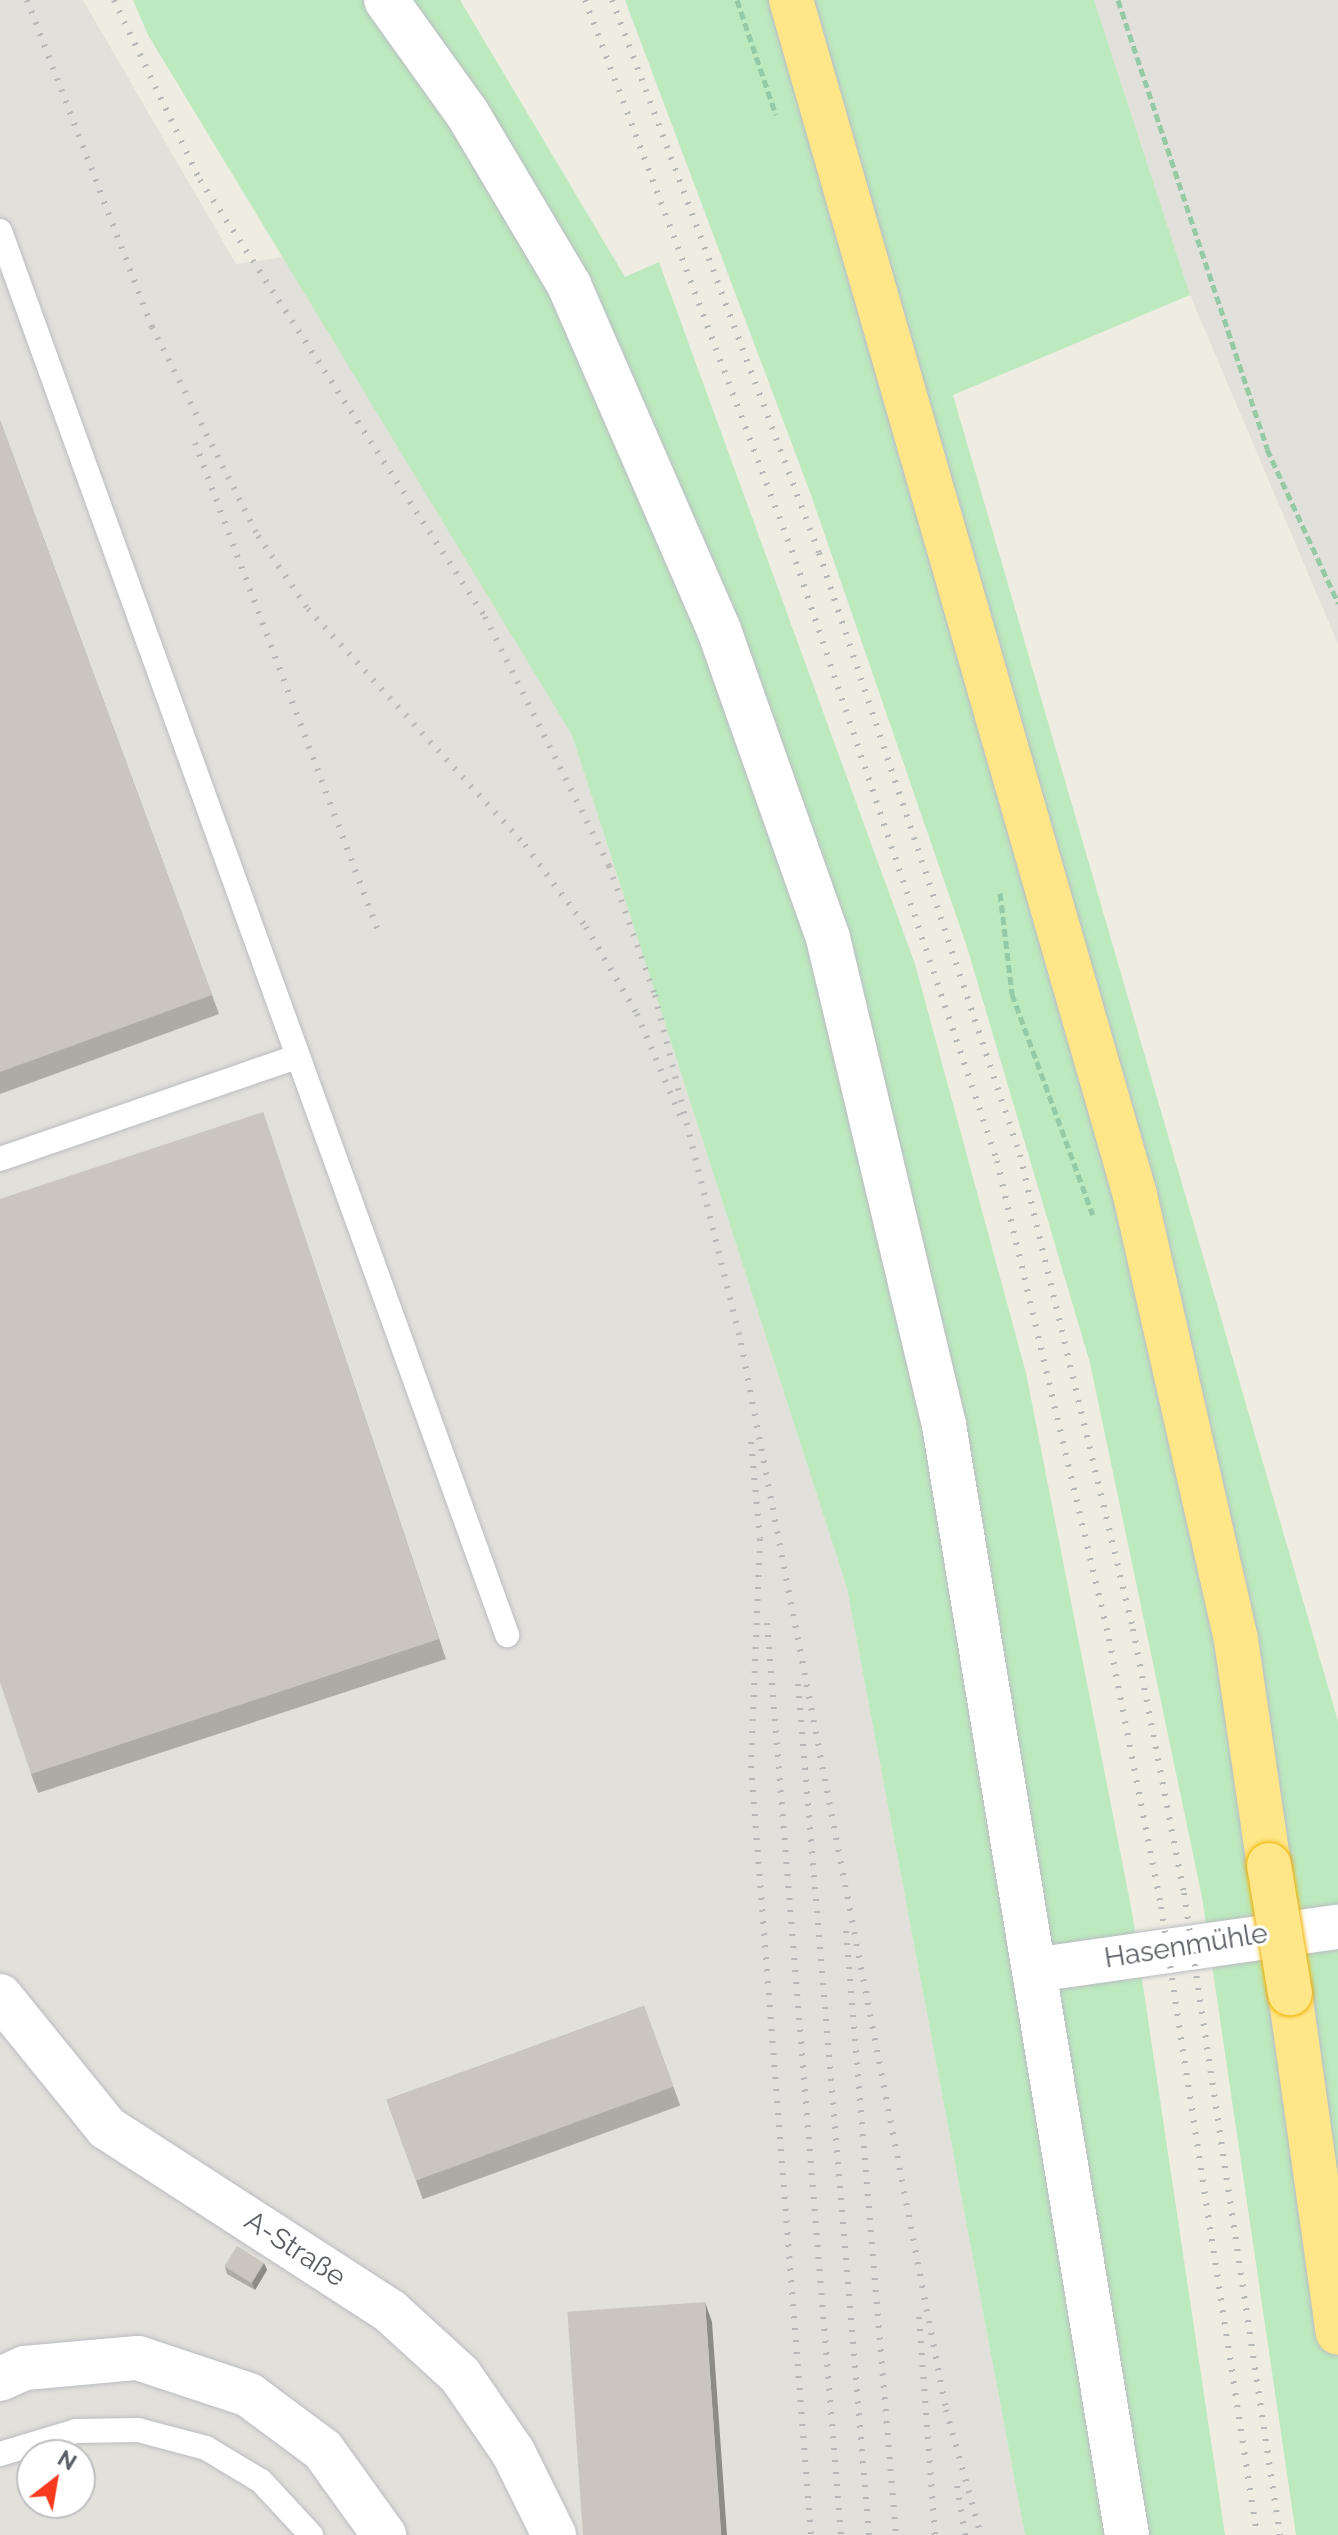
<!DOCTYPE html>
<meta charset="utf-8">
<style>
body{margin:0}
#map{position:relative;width:1338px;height:2535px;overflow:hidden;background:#efede2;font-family:Raleway,sans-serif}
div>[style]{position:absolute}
.industrial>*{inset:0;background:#e2e0da}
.green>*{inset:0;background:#bce9be}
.path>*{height:5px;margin-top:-2.5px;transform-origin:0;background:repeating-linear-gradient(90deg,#94caa6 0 8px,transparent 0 12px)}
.roads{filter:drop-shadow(0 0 2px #babcc2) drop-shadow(0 0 2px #babcc2)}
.lane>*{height:24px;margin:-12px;padding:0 12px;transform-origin:12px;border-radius:12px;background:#fff}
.street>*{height:44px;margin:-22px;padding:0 22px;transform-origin:22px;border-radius:22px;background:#fff}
.secondary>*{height:44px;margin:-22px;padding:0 22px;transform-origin:22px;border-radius:22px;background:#fff}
.highway>*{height:44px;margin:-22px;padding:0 22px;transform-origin:22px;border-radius:22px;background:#ffe789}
.rail>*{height:6px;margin-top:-3px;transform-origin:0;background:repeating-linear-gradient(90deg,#b6b7b7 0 2px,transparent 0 12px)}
.bridges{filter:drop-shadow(0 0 2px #f1b200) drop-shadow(0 0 2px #f1b200)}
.highway-bridge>*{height:44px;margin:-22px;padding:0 22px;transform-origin:22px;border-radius:22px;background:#ffe789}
.wall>*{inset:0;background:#aeaaa4;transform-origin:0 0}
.shaded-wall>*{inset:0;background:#8d8b86}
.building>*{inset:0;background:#cac6bf;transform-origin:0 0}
span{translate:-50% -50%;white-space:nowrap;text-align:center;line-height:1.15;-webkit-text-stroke:6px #fff;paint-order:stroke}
.street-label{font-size:28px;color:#5a5e64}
.north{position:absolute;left:16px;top:2439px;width:80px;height:80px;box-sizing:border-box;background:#fff;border:2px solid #bdbfc1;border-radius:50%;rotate:31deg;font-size:22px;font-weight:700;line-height:32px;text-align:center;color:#5a5e64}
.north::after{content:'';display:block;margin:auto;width:28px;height:36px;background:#f83b1f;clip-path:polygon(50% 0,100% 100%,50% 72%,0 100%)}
</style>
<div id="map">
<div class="industrial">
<div style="clip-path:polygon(evenodd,0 0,83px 0,236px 264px,284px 257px,572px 735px,847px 1588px,1025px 2535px,0 2535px,0 0,32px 2455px,80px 2455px,80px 2503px,32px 2503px,32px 2455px)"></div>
<div style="clip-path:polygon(1094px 0,1338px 0,1338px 644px,1190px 295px)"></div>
</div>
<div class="green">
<div style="clip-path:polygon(133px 0,460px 0,625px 277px,659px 262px,915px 964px,1026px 1373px,1132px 1912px,1225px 2535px,1025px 2535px,847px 1588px,572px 735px,148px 35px)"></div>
<div style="clip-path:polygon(625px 0,1094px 0,1190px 295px,953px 395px,1338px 1721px,1338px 2535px,1296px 2535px,1202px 1897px,1090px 1363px,967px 947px,811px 495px)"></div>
</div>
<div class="path">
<div style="left:737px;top:0;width:121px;rotate:71.3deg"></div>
<div style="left:1118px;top:0;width:473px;rotate:71.6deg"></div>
<div style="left:1267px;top:449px;width:170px;rotate:65.2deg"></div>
<div style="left:1000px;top:893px;width:102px;rotate:83.2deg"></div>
<div style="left:1012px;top:994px;width:235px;rotate:69.9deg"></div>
</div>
<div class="roads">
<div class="lane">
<div style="left:0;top:231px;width:1493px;rotate:70.14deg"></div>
<div style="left:0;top:1159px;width:313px;rotate:-19deg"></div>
<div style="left:0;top:2454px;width:79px;rotate:-16.8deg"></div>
<div style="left:76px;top:2431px;width:62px;rotate:-0.9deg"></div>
<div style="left:138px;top:2430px;width:70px;rotate:14.8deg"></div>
<div style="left:206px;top:2448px;width:64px;rotate:31deg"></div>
<div style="left:261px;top:2481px;width:74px;rotate:47.2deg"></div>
</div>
<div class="street">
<div style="left:1034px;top:1970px;width:307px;rotate:-8.1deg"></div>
<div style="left:0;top:1996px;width:170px;rotate:51deg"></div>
<div style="left:107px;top:2128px;width:338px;rotate:32.9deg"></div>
<div style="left:391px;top:2312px;width:93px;rotate:42.4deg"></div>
<div style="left:460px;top:2375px;width:93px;rotate:55.5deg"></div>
<div style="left:513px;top:2452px;width:93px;rotate:63.7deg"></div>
<div style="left:0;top:2379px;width:27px;rotate:-24deg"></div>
<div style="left:25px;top:2368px;width:113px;rotate:-5.1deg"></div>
<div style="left:138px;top:2358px;width:117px;rotate:18.4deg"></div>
<div style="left:249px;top:2395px;width:92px;rotate:36.6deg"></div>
<div style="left:323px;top:2450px;width:105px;rotate:54.3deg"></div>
</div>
<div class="secondary">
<div style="left:386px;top:0;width:139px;rotate:54.4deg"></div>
<div style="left:467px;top:113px;width:200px;rotate:59.3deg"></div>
<div style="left:569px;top:285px;width:376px;rotate:66.5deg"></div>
<div style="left:719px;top:630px;width:327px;rotate:70.5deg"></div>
<div style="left:828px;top:938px;width:501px;rotate:76.6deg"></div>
<div style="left:944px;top:1425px;width:1125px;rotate:80.64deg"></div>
</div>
<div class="highway">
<div style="left:791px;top:0;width:1244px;rotate:73.94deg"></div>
<div style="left:1135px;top:1195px;width:456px;rotate:77.2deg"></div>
<div style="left:1236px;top:1640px;width:227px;rotate:81.7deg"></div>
<div style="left:1290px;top:1993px;width:343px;rotate:82deg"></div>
</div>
</div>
<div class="rail">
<div style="left:27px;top:0;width:350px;rotate:69.1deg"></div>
<div style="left:152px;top:327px;width:234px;rotate:63.1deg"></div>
<div style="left:258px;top:536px;width:88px;rotate:55.6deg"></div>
<div style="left:308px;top:609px;width:321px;rotate:47.4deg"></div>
<div style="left:525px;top:845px;width:102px;rotate:53.4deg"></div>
<div style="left:586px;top:927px;width:101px;rotate:59.6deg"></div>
<div style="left:637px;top:1014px;width:111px;rotate:67.1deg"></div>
<div style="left:114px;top:0;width:199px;rotate:64.5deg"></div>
<div style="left:200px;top:180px;width:522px;rotate:56.89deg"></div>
<div style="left:485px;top:617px;width:278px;rotate:63.5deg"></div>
<div style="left:609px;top:866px;width:137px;rotate:70.4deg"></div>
<div style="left:655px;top:995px;width:358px;rotate:76.1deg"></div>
<div style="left:741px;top:1343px;width:1087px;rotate:79.12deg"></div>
<div style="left:946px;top:2410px;width:130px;rotate:74.4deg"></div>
<div style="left:585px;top:0;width:600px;rotate:69.42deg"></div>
<div style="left:796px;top:562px;width:632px;rotate:71.45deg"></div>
<div style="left:997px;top:1161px;width:491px;rotate:76.8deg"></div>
<div style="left:1109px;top:1639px;width:273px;rotate:79deg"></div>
<div style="left:1161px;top:1907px;width:635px;rotate:81.31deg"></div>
<div style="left:612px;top:0;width:590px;rotate:69.48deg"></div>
<div style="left:819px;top:553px;width:635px;rotate:71.54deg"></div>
<div style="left:1020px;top:1155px;width:487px;rotate:76.6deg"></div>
<div style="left:1133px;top:1629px;width:269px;rotate:79.1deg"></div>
<div style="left:1184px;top:1893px;width:649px;rotate:81.5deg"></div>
<div style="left:195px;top:443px;width:521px;rotate:69.44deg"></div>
<div style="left:751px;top:1442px;width:97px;rotate:84.7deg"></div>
<div style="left:760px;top:1539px;width:227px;rotate:92.3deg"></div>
<div style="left:751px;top:1766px;width:771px;rotate:85.54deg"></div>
<div style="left:767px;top:1623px;width:915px;rotate:85.36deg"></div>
<div style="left:798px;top:1684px;width:854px;rotate:85.23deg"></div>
<div style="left:846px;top:1931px;width:606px;rotate:85.27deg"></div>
<div style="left:919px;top:2317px;width:219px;rotate:85.8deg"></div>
<div style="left:957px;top:2486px;width:50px;rotate:80.7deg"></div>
</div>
<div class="bridges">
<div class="highway-bridge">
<div style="left:1269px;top:1865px;width:130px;rotate:80.7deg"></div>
</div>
</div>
<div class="wall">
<div style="clip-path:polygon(0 420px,219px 1014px,0 1094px)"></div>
<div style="clip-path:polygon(263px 1112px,446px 1659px,38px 1793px,31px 1774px)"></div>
<div style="left:644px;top:2006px;width:106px;height:274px;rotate:70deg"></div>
<div style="clip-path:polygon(264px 2263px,267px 2270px,255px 2290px,227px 2274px,225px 2267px)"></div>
</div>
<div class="shaded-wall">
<div style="clip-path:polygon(264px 2263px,267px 2270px,255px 2290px,252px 2283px)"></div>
<div style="clip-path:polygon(705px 2302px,712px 2322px,727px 2535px,721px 2535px)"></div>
</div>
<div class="building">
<div style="clip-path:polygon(0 420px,212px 995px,0 1072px)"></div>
<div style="clip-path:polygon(263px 1112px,439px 1639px,31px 1774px,0 1682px,0 1199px)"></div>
<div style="left:644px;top:2006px;width:86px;height:274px;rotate:70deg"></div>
<div style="left:237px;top:2246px;width:32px;height:24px;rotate:32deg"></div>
<div style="left:705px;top:2302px;width:234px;height:138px;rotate:86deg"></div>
</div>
<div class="street-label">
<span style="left:1186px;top:1946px;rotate:-9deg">Hasenmühle</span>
<span style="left:295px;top:2249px;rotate:33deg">A-Straße</span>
</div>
<div class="north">N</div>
</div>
